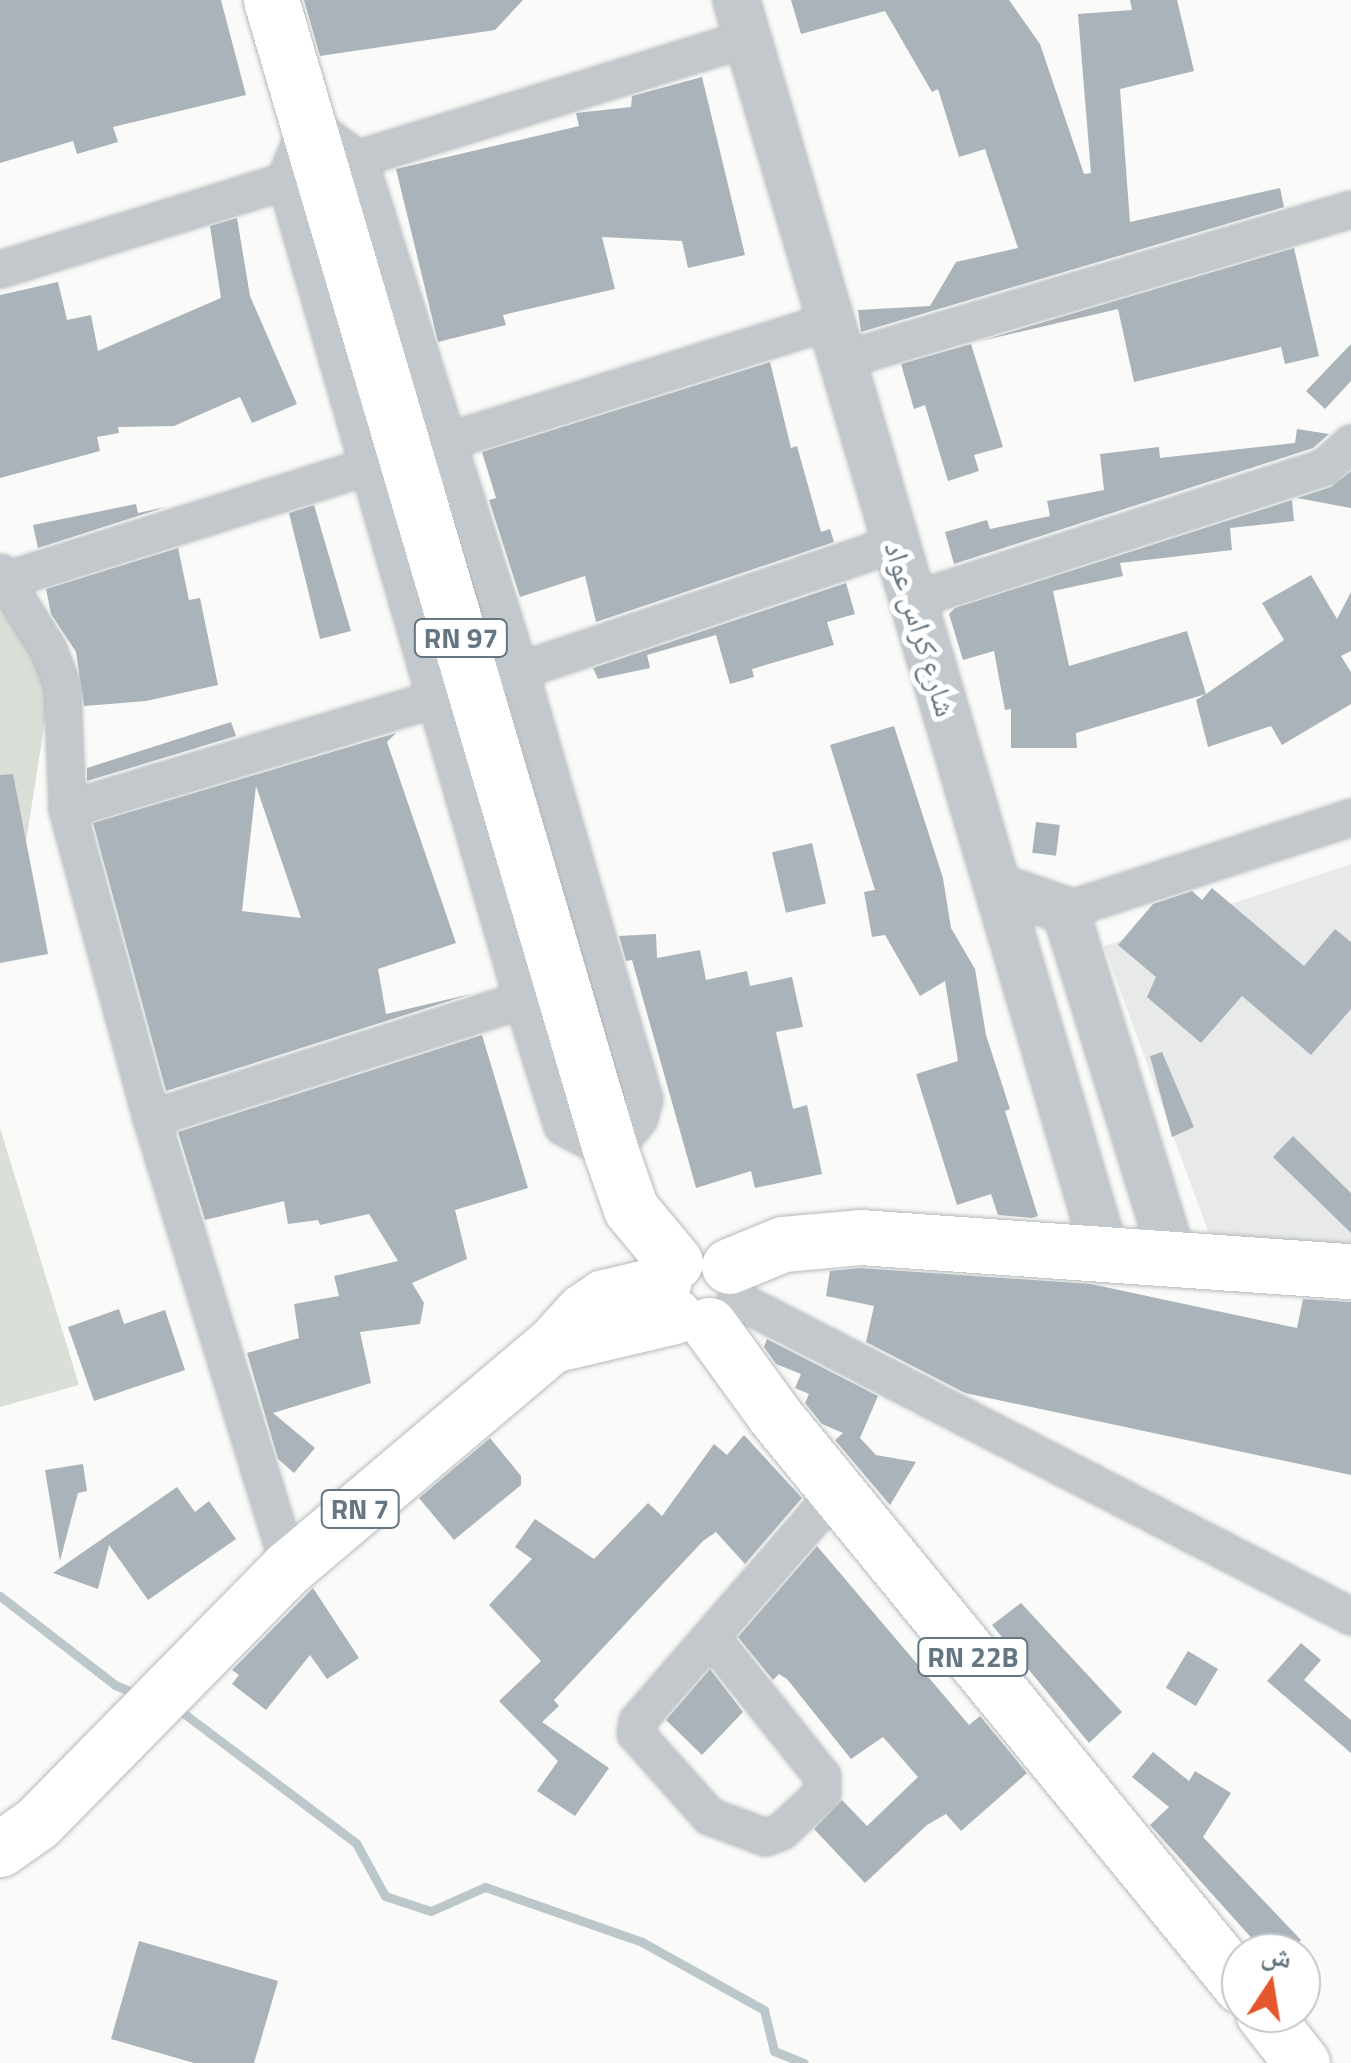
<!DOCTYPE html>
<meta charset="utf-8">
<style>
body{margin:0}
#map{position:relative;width:1351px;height:2063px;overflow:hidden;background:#fafaf8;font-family:"Titillium Web","Noto Naskh Arabic",sans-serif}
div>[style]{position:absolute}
.built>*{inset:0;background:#e8e9e9}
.green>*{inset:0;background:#dadfd7}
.stream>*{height:9px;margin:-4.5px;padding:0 4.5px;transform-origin:4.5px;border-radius:4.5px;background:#bbc7cb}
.building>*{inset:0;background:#aab3b9;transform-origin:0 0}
.roads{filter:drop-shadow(0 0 2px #b5babe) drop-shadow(0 0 2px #b5babe)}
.minor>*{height:35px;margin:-17.5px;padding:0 17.5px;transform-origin:17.5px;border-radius:17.5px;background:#c3c8cc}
.tertiary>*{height:45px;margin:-22.5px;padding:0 22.5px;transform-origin:22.5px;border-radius:22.5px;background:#c3c8cc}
.primary>*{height:55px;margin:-27.5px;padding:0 27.5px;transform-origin:27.5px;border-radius:27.5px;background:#fff}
span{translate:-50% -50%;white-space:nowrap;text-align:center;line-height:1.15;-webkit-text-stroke:10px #fff;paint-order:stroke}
.shield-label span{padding:2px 8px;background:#fff;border:2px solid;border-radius:8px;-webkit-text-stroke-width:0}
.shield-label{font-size:28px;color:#657683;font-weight:700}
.street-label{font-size:30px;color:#657683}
.north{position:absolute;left:1221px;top:1933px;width:100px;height:100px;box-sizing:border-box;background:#fff;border:2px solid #c1c8cd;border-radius:50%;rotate:12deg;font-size:28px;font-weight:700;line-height:40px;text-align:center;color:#657683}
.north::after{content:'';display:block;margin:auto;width:35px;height:45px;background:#e4572e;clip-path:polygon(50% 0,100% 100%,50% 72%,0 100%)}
</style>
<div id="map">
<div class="built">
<div style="clip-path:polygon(1351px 864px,1351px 1258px,1213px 1245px,1104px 946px)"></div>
</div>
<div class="green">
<div style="clip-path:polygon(0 578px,51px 682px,26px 842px,0 850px)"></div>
<div style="clip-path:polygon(0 1128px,79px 1385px,0 1407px)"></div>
</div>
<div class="stream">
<div style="left:0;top:1596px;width:145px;rotate:37.7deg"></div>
<div style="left:115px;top:1685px;width:27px;rotate:22deg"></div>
<div style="left:178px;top:1709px;width:223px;rotate:37deg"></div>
<div style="left:356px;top:1843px;width:60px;rotate:61.3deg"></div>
<div style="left:385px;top:1896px;width:48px;rotate:18.1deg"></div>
<div style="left:431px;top:1911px;width:59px;rotate:-24deg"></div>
<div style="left:485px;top:1887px;width:166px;rotate:19.3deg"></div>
<div style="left:642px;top:1942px;width:140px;rotate:29.1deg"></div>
<div style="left:764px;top:2010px;width:42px;rotate:76.3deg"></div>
<div style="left:774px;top:2051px;width:32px;rotate:22deg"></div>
</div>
<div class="building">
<div style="clip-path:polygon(0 0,221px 0,246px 95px,113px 127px,118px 142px,77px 154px,73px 141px,0 163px)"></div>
<div style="clip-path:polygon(304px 0,523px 0,495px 30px,320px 56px)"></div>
<div style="clip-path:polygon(791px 0,1009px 0,1040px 44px,1084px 174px,1091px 173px,1078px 14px,1132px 10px,1130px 0,1177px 0,1194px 71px,1120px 89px,1130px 222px,1280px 188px,1284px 207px,861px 332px,858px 310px,930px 306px,956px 262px,1018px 248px,985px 149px,959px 157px,938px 89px,932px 92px,885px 11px,801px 34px)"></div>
<div style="clip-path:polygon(702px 77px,745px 255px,688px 268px,682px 241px,602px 237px,615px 289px,503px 315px,506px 325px,438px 342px,396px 169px,579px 126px,576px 113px,631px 107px,632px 96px)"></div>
<div style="clip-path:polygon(237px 218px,250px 296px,297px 404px,252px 423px,240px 397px,174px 426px,118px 427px,119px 433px,97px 437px,100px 451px,0 478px,0 295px,58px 282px,67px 320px,91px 315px,98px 351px,221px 298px,210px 226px)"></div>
<div style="clip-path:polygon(1294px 248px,1319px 356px,1285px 364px,1281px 347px,1134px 382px,1118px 309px,980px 341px)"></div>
<div style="clip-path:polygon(971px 344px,1003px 447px,974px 455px,979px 471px,948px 481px,925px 405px,914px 409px,901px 364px)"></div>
<div style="clip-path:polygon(1351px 344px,1351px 381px,1325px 409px,1306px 391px)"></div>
<div style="clip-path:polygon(770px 362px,791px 448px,797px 446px,821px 532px,830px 529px,834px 542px,596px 622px,585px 576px,520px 597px,489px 500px,496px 498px,482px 452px)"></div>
<div style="clip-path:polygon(1297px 429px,1329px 434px,1313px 448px,954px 564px,945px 532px,987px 520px,990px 529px,1050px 516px,1047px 501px,1104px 490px,1100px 454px,1159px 447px,1160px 458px,1295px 443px)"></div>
<div style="clip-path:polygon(1351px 471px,1351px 508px,1297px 498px,1331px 487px)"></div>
<div style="clip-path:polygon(1292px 500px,1294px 521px,1230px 528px,1232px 550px,1120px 563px,1123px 576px,1053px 591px,1069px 666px,1187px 631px,1206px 694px,1284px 640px,1262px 603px,1311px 575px,1337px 619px,1351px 592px,1351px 651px,1341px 656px,1351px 672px,1351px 704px,1282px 745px,1271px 726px,1208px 747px,1196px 700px,1206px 694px,1076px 733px,1077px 748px,1011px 748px,1011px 709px,1005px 710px,994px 651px,963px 660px,949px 614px,955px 608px)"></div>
<div style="clip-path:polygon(136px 504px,138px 513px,166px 507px,38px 548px,33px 525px)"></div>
<div style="clip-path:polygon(314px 505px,351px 631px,320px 639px,289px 513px)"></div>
<div style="clip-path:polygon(178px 548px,189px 600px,200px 598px,218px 685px,146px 701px,84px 706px,76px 652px,51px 614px,46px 589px)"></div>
<div style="clip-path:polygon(846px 583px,855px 614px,827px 622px,834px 645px,752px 669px,754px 677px,730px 684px,716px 635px,647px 655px,650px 668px,598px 679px,593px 668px)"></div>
<div style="clip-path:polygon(231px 722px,236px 736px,87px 781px,87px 768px)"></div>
<div style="clip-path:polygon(894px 726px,943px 878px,951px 928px,975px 969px,986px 1035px,1010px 1109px,1005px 1111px,1038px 1216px,1032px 1218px,998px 1215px,991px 1194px,957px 1205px,916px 1074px,958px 1061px,945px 981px,920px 996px,885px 935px,872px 937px,864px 892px,875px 890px,830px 745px)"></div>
<div style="clip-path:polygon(evenodd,396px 733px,387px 742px,456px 943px,378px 969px,386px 1014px,471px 994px,166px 1091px,93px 823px,396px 733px,256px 786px,301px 918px,242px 911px,256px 786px)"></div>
<div style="clip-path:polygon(13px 774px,48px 954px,0 963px,0 775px)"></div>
<div style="left:1036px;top:822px;width:24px;height:31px;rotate:7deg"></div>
<div style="left:812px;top:843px;width:62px;height:41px;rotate:77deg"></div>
<div style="clip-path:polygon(1212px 888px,1304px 966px,1335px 929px,1351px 942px,1351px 1009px,1311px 1055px,1242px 996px,1201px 1043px,1147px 997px,1156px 977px,1118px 945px,1153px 904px,1192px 891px,1202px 900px)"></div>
<div style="clip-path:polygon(656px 934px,657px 958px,700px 950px,706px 980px,747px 971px,750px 986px,792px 977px,803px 1027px,776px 1032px,793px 1109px,807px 1105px,822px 1174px,755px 1188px,751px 1171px,696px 1188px,632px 960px,626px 961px,619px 936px)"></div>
<div style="clip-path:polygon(482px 1035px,528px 1188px,455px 1210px,467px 1259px,412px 1283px,424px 1303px,420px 1324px,360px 1332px,371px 1383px,273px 1413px,315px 1448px,294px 1473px,278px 1459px,247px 1353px,299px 1338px,294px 1304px,339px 1296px,334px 1276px,398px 1261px,369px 1214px,320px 1225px,318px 1220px,288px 1224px,284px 1201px,205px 1220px,178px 1132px)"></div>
<div style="clip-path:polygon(1162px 1052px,1194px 1127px,1172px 1137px,1150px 1056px)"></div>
<div style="clip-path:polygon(1293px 1136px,1351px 1193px,1351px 1233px,1273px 1157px)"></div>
<div style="clip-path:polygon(860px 1268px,1091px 1284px,1297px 1328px,1303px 1299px,1351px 1302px,1351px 1475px,965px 1393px,866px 1342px,874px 1306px,826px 1296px,830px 1271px)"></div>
<div style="clip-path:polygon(119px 1309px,124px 1324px,165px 1310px,185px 1370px,94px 1401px,68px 1327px)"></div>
<div style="clip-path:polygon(767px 1339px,878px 1396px,860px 1438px,876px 1455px,916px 1462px,890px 1505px,835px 1440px,843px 1433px,822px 1424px,805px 1403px,809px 1394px,795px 1388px,801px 1374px,776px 1364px,764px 1347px)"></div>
<div style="clip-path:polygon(744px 1435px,802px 1498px,745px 1564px,716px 1532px,703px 1541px,554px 1700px,559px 1706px,542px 1722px,609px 1768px,575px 1816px,537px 1791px,558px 1761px,499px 1701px,541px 1661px,489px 1605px,532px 1559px,515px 1547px,535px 1519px,594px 1559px,648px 1503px,662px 1516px,714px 1444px,727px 1455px)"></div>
<div style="clip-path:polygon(490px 1438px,521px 1476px,521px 1485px,454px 1540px,419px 1498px)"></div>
<div style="clip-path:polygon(83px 1464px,87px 1491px,78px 1493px,60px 1561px,45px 1470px)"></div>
<div style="clip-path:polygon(177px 1487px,195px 1512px,209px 1501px,236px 1539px,148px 1600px,109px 1545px,98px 1589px,53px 1573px)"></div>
<div style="clip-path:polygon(817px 1546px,969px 1725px,980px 1716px,1027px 1773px,961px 1831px,946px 1814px,927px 1825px,865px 1883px,814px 1829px,842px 1800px,867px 1826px,918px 1777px,883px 1737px,851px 1759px,787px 1679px,779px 1674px,773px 1680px,738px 1637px)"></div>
<div style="clip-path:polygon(313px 1588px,359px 1658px,327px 1679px,310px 1655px,266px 1710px,232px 1684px,239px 1675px,232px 1670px)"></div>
<div style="clip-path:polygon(1021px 1603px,1122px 1712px,1089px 1743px,992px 1625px)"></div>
<div style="clip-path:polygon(1301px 1643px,1321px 1660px,1304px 1680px,1351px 1720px,1351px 1753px,1267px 1681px)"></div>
<div style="left:1188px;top:1651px;width:35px;height:43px;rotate:31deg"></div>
<div style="clip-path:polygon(710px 1669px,743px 1712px,702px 1755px,666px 1720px)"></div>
<div style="clip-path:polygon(1153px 1752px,1189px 1781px,1195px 1771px,1231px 1793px,1203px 1837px,1301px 1940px,1287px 1953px,1265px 1953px,1150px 1825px,1169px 1807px,1132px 1777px)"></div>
<div style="clip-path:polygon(139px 1941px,278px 1981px,254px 2063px,194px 2063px,111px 2039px)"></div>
</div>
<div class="roads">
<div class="minor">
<div style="left:308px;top:122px;width:64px;rotate:36.7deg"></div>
<div style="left:359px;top:160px;width:534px;rotate:72.55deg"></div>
<div style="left:519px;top:669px;width:448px;rotate:73.8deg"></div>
<div style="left:644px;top:1099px;width:20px;rotate:105deg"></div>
<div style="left:639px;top:1118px;width:44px;rotate:129.5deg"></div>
<div style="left:611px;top:1152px;width:55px;rotate:-152deg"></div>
<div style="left:562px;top:1126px;width:130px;rotate:-107.5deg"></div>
<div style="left:523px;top:1002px;width:857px;rotate:-106.13deg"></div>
<div style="left:285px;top:179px;width:61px;rotate:-68deg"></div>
<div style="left:0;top:269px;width:782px;rotate:-17.18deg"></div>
<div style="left:844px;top:359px;width:529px;rotate:-16.48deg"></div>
<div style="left:0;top:572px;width:9px;rotate:58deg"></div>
<div style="left:5px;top:580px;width:867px;rotate:-17.45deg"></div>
<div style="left:5px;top:580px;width:81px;rotate:58.1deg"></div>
<div style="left:48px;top:649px;width:39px;rotate:69deg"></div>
<div style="left:62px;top:685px;width:124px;rotate:87.7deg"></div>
<div style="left:67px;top:809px;width:387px;rotate:-16.7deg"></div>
<div style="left:438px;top:698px;width:481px;rotate:-18.7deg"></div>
<div style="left:912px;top:600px;width:433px;rotate:-17.9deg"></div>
<div style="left:1324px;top:467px;width:36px;rotate:-42deg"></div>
<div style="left:67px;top:809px;width:320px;rotate:74.8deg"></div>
<div style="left:151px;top:1118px;width:411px;rotate:-17.7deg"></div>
<div style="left:1065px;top:910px;width:301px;rotate:-18deg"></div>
<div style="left:151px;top:1118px;width:470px;rotate:72.9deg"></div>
<div style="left:736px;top:1299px;width:692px;rotate:27.27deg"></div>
<div style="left:711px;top:1637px;width:178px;rotate:51.4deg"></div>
<div style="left:822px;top:1776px;width:17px;rotate:90deg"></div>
<div style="left:822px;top:1793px;width:56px;rotate:137.2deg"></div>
<div style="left:781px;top:1831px;width:17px;rotate:159deg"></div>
<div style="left:765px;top:1837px;width:60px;rotate:-159.4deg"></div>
<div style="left:709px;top:1816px;width:111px;rotate:-131.7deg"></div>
<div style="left:635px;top:1733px;width:12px;rotate:-81deg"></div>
<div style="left:637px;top:1721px;width:307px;rotate:-49.1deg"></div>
</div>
<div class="tertiary">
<div style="left:736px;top:0;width:1310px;rotate:73.6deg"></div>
<div style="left:1002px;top:888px;width:67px;rotate:19.2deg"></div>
<div style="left:1065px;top:910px;width:369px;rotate:72.8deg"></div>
</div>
<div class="primary">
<div style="left:271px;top:0;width:1201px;rotate:73.56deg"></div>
<div style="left:611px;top:1152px;width:60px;rotate:70.7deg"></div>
<div style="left:631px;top:1209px;width:69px;rotate:50.3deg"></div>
<div style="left:729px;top:1266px;width:58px;rotate:-22.2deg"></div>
<div style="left:783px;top:1244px;width:77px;rotate:-5.2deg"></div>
<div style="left:860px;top:1237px;width:492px;rotate:4deg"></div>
<div style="left:709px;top:1325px;width:112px;rotate:54deg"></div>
<div style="left:775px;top:1416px;width:736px;rotate:50.73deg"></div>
<div style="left:552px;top:1345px;width:126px;rotate:-13.3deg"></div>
<div style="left:0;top:1849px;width:45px;rotate:-35.1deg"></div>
<div style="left:37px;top:1823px;width:359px;rotate:-45.5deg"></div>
<div style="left:289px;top:1567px;width:344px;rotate:-40.2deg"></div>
<div style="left:552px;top:1345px;width:46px;rotate:-47.6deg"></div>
<div style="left:583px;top:1311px;width:25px;rotate:-34deg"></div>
<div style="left:604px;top:1297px;width:61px;rotate:-13.3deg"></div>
<div style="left:1263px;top:2013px;width:63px;rotate:52deg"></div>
</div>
</div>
<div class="shield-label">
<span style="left:461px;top:638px">RN 97</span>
<span style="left:360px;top:1509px">RN 7</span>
<span style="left:973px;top:1657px">RN 22B</span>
</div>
<div class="street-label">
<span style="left:921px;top:629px;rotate:73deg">شارع كراس عواد</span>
</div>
<div class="north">ش</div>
</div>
